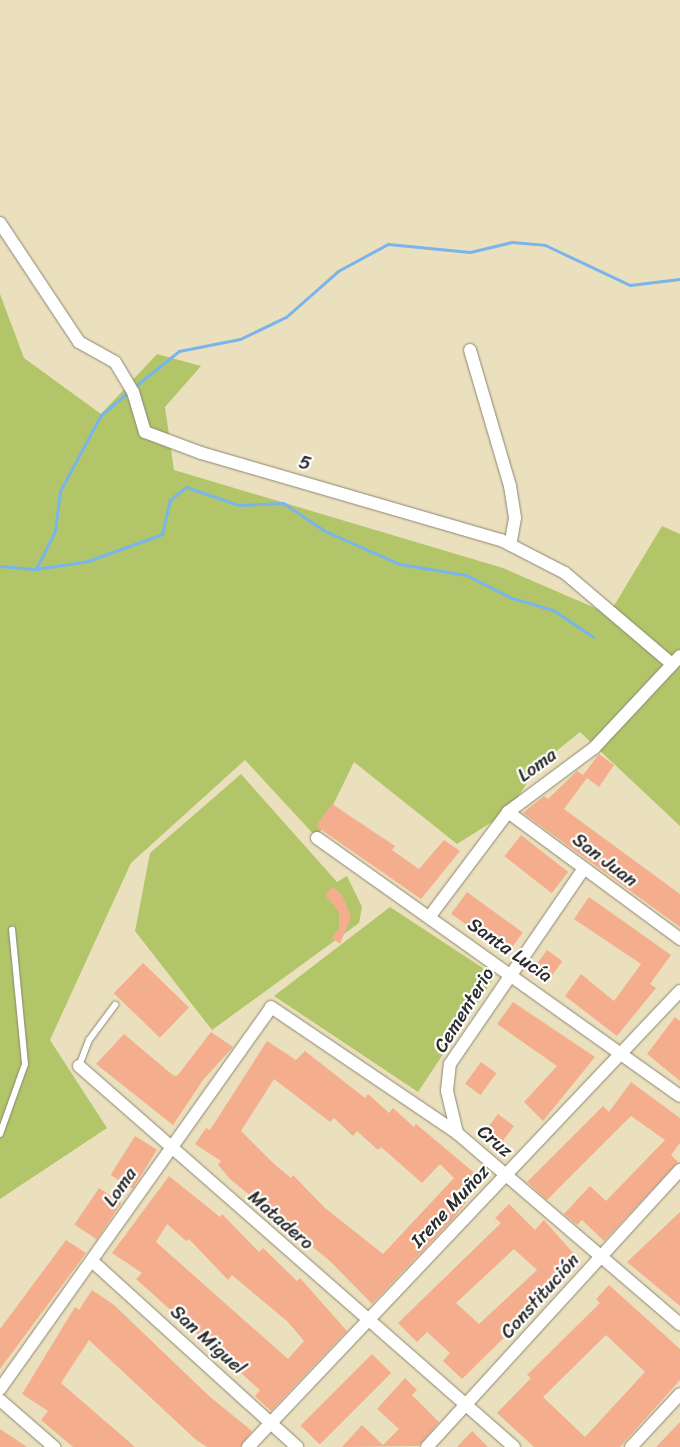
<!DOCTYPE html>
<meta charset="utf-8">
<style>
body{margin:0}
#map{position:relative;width:680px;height:1447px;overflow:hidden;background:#ebe0bd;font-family:Sriracha,sans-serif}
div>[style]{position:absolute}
.green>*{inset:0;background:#b2c669}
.stream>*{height:3px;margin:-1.5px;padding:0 1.5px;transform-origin:1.5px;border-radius:1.5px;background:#79b4ea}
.building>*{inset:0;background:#f4ae8d;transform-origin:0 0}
.roads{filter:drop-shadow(0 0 1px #8b8674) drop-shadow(0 0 1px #8b8674)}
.lane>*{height:6px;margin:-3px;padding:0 3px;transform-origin:3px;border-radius:3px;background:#fff}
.street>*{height:12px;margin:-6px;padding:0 6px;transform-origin:6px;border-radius:6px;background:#fff}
span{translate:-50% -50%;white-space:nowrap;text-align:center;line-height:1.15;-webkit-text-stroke:4.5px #fff;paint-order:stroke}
.street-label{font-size:19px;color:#2b2b2b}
</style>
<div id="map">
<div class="green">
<div style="clip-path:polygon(0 294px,24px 358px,101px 414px,157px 354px,201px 366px,165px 407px,174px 470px,503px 568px,609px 614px,662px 526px,680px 534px,680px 826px,580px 732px,538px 766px,508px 812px,457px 844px,354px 762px,317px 838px,245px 760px,131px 863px,50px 1040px,107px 1128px,0 1199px)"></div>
<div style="clip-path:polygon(241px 774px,337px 882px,347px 876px,362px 907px,359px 923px,212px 1030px,135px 931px,150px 853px)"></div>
<div style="clip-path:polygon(390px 907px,495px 976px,418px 1092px,274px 996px)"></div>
</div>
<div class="stream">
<div style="left:133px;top:388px;width:59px;rotate:-38.8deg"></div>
<div style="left:179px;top:351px;width:62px;rotate:-11.1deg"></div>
<div style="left:240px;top:339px;width:51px;rotate:-25.6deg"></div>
<div style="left:286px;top:317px;width:69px;rotate:-41.5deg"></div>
<div style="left:338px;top:271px;width:57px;rotate:-28.4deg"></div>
<div style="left:388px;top:244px;width:82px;rotate:5.6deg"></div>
<div style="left:470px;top:252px;width:43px;rotate:-13.4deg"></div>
<div style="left:512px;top:242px;width:33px;rotate:5deg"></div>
<div style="left:545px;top:245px;width:94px;rotate:25.2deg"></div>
<div style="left:630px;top:285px;width:50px;rotate:-6.8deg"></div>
<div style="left:0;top:566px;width:36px;rotate:5deg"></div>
<div style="left:36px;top:569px;width:53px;rotate:-8.7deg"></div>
<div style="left:88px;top:561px;width:79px;rotate:-20deg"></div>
<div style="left:162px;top:534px;width:35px;rotate:-77deg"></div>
<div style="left:170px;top:500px;width:21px;rotate:-39deg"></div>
<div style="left:186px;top:487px;width:56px;rotate:18.8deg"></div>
<div style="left:239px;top:505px;width:44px;rotate:-2.6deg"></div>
<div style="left:283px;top:503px;width:50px;rotate:33.7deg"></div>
<div style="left:325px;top:531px;width:81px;rotate:24deg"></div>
<div style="left:399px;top:564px;width:68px;rotate:9.3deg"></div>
<div style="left:466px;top:575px;width:51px;rotate:26.6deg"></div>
<div style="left:512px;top:598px;width:43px;rotate:16.3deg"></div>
<div style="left:553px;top:610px;width:48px;rotate:34deg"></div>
<div style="left:36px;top:569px;width:42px;rotate:-63.4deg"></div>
<div style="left:55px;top:531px;width:40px;rotate:-82.9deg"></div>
<div style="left:60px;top:491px;width:86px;rotate:-61.7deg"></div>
<div style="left:101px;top:415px;width:35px;rotate:-40deg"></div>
</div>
<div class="building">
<div style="clip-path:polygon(599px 754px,614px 765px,599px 787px,587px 778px,564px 809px,680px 894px,680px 927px,523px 813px,544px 796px,548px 799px,577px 771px,583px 775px)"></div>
<div style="clip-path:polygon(332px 804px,395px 846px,392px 850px,419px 869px,444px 840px,460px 851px,421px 899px,316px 826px)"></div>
<div style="left:521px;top:835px;width:60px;height:27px;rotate:38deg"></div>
<div style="clip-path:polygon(333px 887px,342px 895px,351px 917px,340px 944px,332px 938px,339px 928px,339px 912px,325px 895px)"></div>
<div style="left:467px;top:892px;width:69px;height:27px;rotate:36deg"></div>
<div style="clip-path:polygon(589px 897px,671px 955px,650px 984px,656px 988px,617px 1036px,565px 996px,581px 974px,614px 1001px,641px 964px,574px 919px)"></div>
<div style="left:547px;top:950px;width:19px;height:27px;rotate:36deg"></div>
<div style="left:143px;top:963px;width:64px;height:42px;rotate:44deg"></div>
<div style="clip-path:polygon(513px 1002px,595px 1057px,543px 1121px,524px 1102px,557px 1066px,497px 1024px)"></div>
<div style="clip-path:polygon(675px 1017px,680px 1021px,680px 1081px,647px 1054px)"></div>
<div style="clip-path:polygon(211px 1032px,233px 1047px,203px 1080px,173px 1125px,96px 1064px,124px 1034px,174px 1076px,178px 1075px)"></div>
<div style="clip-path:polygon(evenodd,267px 1041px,296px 1060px,305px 1051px,365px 1098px,368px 1094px,389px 1113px,393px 1108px,414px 1127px,416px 1124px,483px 1180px,453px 1219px,372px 1304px,330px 1261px,230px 1179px,218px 1165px,221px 1161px,195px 1144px,206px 1128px,210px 1130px,267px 1041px,274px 1079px,330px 1122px,334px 1118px,353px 1136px,357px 1131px,378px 1150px,381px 1147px,422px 1183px,440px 1164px,454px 1178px,383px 1254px,325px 1208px,293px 1175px,291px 1178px,274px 1164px,241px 1131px,274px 1079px)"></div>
<div style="left:481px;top:1062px;width:19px;height:27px;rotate:36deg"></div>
<div style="clip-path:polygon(631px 1082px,680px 1118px,680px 1143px,671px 1155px,678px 1162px,604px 1241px,582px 1220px,577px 1225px,564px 1214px,590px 1186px,606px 1201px,665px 1140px,631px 1116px,547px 1200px,527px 1182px,603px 1106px,609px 1112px)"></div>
<div style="left:498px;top:1114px;width:20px;height:27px;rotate:37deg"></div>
<div style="left:135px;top:1136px;width:26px;height:46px;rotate:32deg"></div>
<div style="clip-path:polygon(evenodd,169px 1176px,220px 1217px,222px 1214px,259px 1252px,263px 1248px,297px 1281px,300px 1278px,347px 1331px,271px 1411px,255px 1396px,260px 1390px,136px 1279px,142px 1273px,112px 1253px,169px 1176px,167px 1224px,186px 1241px,189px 1239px,228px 1280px,232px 1275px,288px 1322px,304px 1341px,288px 1359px,156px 1242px,167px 1224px)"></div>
<div style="left:99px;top:1188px;width:27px;height:44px;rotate:34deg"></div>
<div style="clip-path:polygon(evenodd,509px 1204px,535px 1230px,544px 1220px,581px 1262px,462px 1379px,443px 1361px,450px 1353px,427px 1332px,417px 1342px,398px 1323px,501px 1223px,495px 1218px,509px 1204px,514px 1249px,537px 1270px,479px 1324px,456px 1303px,514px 1249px)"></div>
<div style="clip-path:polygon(680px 1212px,680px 1306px,627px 1262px)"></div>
<div style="clip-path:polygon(66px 1240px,86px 1253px,0 1369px,0 1329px)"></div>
<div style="clip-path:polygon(evenodd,609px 1285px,680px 1349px,680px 1380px,620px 1447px,534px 1447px,497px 1413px,531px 1378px,527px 1375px,600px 1303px,596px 1299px,609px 1285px,606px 1335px,645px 1372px,585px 1437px,543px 1397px,606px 1335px)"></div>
<div style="clip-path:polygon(92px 1290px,114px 1305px,209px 1396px,252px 1431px,240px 1447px,207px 1447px,195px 1439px,89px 1340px,61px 1383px,135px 1447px,73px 1447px,41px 1420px,48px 1411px,22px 1394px,75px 1307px,79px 1310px)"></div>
<div style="left:372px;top:1354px;width:27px;height:101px;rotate:45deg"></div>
<div style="clip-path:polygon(405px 1378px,417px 1390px,412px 1395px,439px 1422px,419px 1446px,342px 1447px,362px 1425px,383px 1445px,399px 1429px,377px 1409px)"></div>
<div style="clip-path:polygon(680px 1422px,680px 1447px,656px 1447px)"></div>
<div style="clip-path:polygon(0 1429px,27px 1447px,0 1447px)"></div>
<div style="clip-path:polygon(472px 1431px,488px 1447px,457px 1447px)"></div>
</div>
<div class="roads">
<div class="lane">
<div style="left:79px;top:1066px;width:28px;rotate:-69deg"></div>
<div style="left:89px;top:1040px;width:44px;rotate:-53.4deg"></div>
<div style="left:0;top:1134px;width:74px;rotate:-70.3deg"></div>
<div style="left:25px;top:1064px;width:135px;rotate:-95.5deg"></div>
</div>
<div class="street">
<div style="left:0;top:223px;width:143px;rotate:56.4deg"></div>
<div style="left:79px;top:342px;width:41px;rotate:29.1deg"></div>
<div style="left:115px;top:362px;width:35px;rotate:59deg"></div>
<div style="left:133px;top:392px;width:42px;rotate:73.3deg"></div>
<div style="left:145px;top:432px;width:60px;rotate:20.6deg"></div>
<div style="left:201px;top:453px;width:312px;rotate:16.2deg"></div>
<div style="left:501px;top:540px;width:72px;rotate:27.3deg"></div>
<div style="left:565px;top:573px;width:140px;rotate:40.4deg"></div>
<div style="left:470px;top:350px;width:142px;rotate:73.6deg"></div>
<div style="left:510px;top:486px;width:32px;rotate:81deg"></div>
<div style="left:515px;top:518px;width:27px;rotate:100deg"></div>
<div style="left:508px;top:812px;width:214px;rotate:36.4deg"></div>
<div style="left:317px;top:838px;width:445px;rotate:35.4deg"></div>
<div style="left:430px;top:916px;width:130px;rotate:-53.1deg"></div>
<div style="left:508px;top:812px;width:107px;rotate:-36.7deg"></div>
<div style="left:594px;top:748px;width:126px;rotate:-46.9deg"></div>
<div style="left:79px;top:1066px;width:578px;rotate:41.21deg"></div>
<div style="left:457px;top:1133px;width:43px;rotate:-103.4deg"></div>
<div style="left:447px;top:1091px;width:27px;rotate:-84deg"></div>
<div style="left:450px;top:1064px;width:237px;rotate:-55.6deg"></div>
<div style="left:92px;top:1261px;width:277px;rotate:42.2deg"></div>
<div style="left:0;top:1389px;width:468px;rotate:-54.6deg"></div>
<div style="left:271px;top:1007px;width:225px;rotate:34.1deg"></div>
<div style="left:457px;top:1133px;width:294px;rotate:40.6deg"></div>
<div style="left:0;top:1400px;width:72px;rotate:41deg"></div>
<div style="left:248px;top:1447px;width:628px;rotate:-46.55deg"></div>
<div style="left:427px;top:1447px;width:375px;rotate:-47.6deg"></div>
<div style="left:631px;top:1447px;width:72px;rotate:-47.2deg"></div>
</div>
</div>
<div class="street-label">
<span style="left:305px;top:463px;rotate:16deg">5</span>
<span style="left:537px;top:765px;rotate:-36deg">Loma</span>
<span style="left:605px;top:860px;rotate:37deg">San Juan</span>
<span style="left:510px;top:950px;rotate:35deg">Santa Lucía</span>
<span style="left:464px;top:1010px;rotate:-58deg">Cementerio</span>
<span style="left:495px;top:1141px;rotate:40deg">Cruz</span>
<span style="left:120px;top:1187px;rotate:-55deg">Loma</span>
<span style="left:450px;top:1206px;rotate:-47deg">Irene Muñoz</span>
<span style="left:281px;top:1220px;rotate:41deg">Matadero</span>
<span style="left:540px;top:1296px;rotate:-48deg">Constitución</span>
<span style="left:208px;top:1340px;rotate:42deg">San Miguel</span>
</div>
</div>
